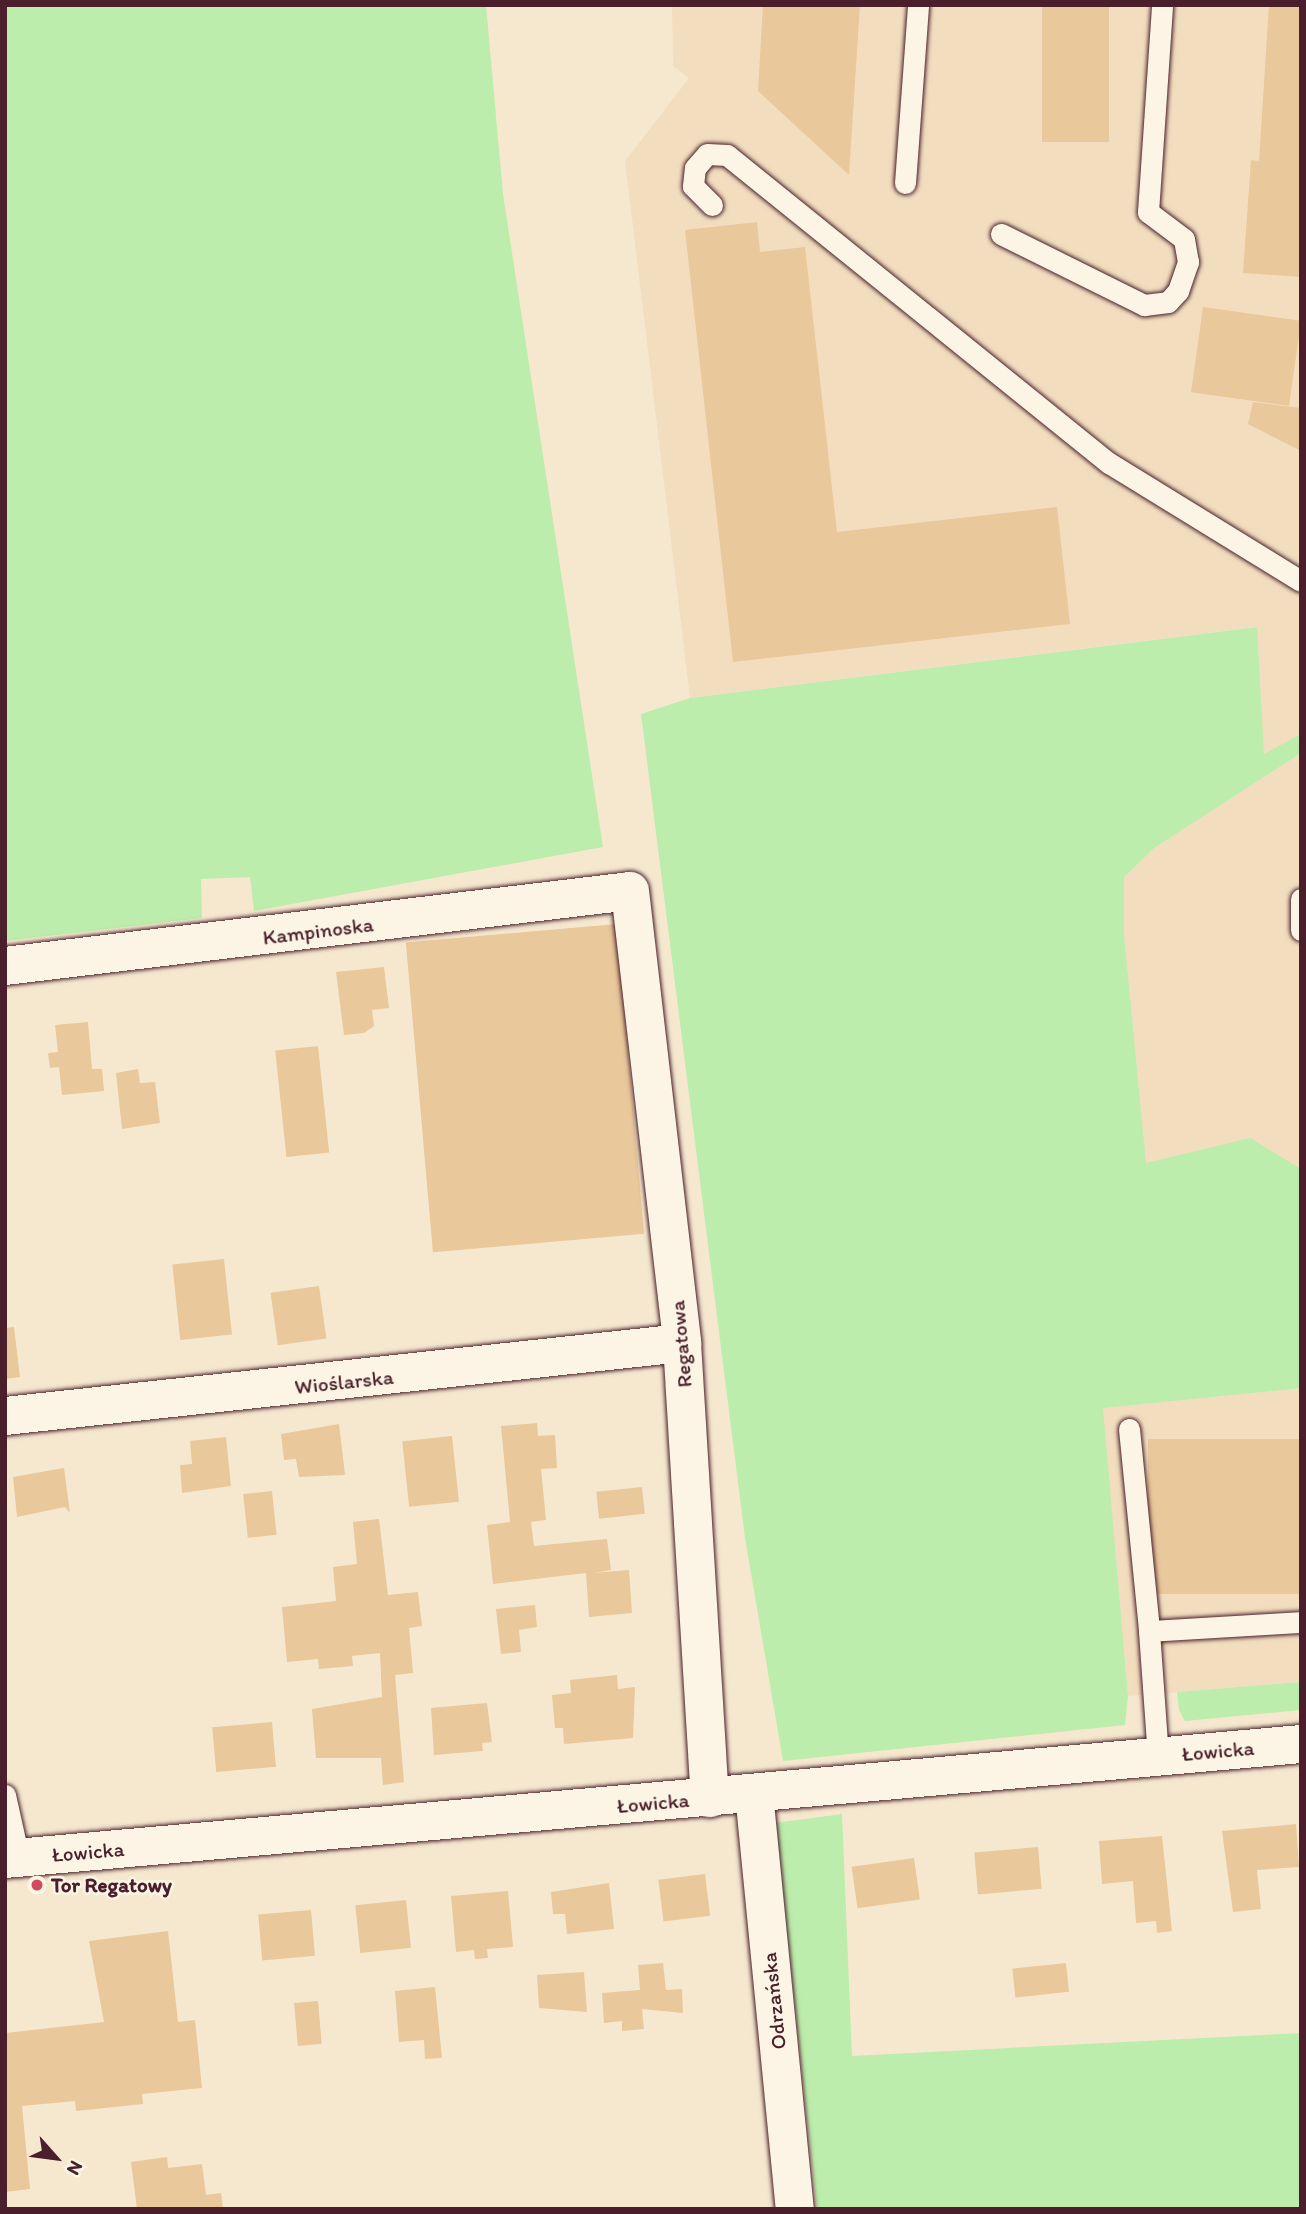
<!DOCTYPE html>
<meta charset="utf-8">
<style>
body{margin:0}
#map{position:relative;width:1306px;height:2214px;overflow:hidden;background:#f6e8cf;font-family:Itim,sans-serif}
div>[style]{position:absolute}
.built>*{inset:0;background:#f2debf}
.green>*{inset:0;background:#bcedac}
.building>*{inset:0;background:#e9c89b;transform-origin:0 0}
.roads{filter:drop-shadow(0 0 2px #4a1f2b) drop-shadow(0 0 2px #4a1f2b)}
.lane>*{height:21px;margin:-10.5px;padding:0 10.5px;transform-origin:10.5px;border-radius:10.5px;background:#fcf5e5}
.street>*{height:38px;margin:-19px;padding:0 19px;transform-origin:19px;border-radius:19px;background:#fcf5e5}
.secondary>*{height:38px;margin:-19px;padding:0 19px;transform-origin:19px;border-radius:19px;background:#fcf5e5}
.dots>*{width:19px;height:19px;translate:-50% -50%;box-sizing:border-box;border:4px solid #fcf5e5;border-radius:50%}
span{translate:-50% -50%;white-space:nowrap;text-align:center;line-height:1.15;-webkit-text-stroke:5px #fcf5e5;paint-order:stroke}
.street-label{font-size:21px;color:#4a1f2b}
.poi-label{font-size:21px;color:#4a1f2b;font-weight:700}
.left{translate:0 -50%;text-align:left}
.frame{position:absolute;inset:0;border:7px solid #4a1f2b;pointer-events:none}
.north{position:absolute;left:21px;top:2123px;width:70px;height:70px;-webkit-text-stroke:5px #fcf5e5;paint-order:stroke;rotate:118deg;font-size:19px;font-weight:700;line-height:28px;text-align:center;color:#4a1f2b}
.north::after{content:'';display:block;margin:auto;width:24px;height:32px;background:#4a1f2b;clip-path:polygon(50% 0,100% 100%,50% 72%,0 100%)}
</style>
<div id="map">
<div class="built">
<div style="clip-path:polygon(672px 5px,1301px 5px,1301px 1682px,1128px 1696px,1102px 1407px,1101px 874px,1256px 627px,690px 698px,625px 161px,689px 78px,673px 66px)"></div>
</div>
<div class="green">
<div style="clip-path:polygon(5px 5px,486px 5px,503px 194px,603px 847px,254px 911px,250px 877px,201px 879px,202px 918px,5px 941px)"></div>
<div style="clip-path:polygon(1257px 627px,1264px 754px,1301px 734px,1301px 753px,1154px 848px,1124px 877px,1124px 935px,1146px 1163px,1250px 1138px,1301px 1169px,1301px 1388px,1103px 1408px,1128px 1696px,1125px 1725px,783px 1761px,745px 1538px,641px 714px,690px 698px)"></div>
<div style="clip-path:polygon(1301px 1682px,1301px 1710px,1185px 1721px,1179px 1710px,1177px 1692px)"></div>
<div style="clip-path:polygon(842px 1814px,852px 2056px,1301px 2033px,1301px 2209px,817px 2209px,775px 1823px)"></div>
</div>
<div class="building">
<div style="clip-path:polygon(763px 5px,860px 5px,849px 175px,758px 91px)"></div>
<div style="left:1042px;top:5px;width:67px;height:137px"></div>
<div style="clip-path:polygon(1269px 5px,1301px 5px,1301px 277px,1243px 273px,1251px 160px,1259px 161px)"></div>
<div style="clip-path:polygon(757px 222px,760px 252px,805px 247px,837px 532px,1057px 507px,1070px 624px,733px 662px,685px 230px)"></div>
<div style="left:1203px;top:307px;width:99px;height:86px;rotate:8deg"></div>
<div style="clip-path:polygon(1253px 402px,1301px 408px,1301px 451px,1248px 424px)"></div>
<div style="left:617px;top:924px;width:311px;height:212px;rotate:85deg"></div>
<div style="clip-path:polygon(384px 967px,389px 1008px,372px 1010px,374px 1026px,364px 1033px,344px 1035px,336px 972px)"></div>
<div style="clip-path:polygon(88px 1022px,92px 1069px,102px 1069px,104px 1091px,62px 1095px,59px 1067px,50px 1068px,48px 1053px,58px 1052px,55px 1025px)"></div>
<div style="left:318px;top:1046px;width:107px;height:43px;rotate:84deg"></div>
<div style="clip-path:polygon(138px 1069px,140px 1083px,155px 1082px,160px 1123px,122px 1129px,116px 1073px)"></div>
<div style="left:224px;top:1259px;width:76px;height:52px;rotate:84deg"></div>
<div style="left:319px;top:1286px;width:53px;height:49px;rotate:82deg"></div>
<div style="clip-path:polygon(14px 1327px,20px 1377px,5px 1379px,5px 1328px)"></div>
<div style="clip-path:polygon(537px 1423px,538px 1436px,555px 1435px,557px 1468px,541px 1469px,546px 1520px,531px 1522px,534px 1546px,607px 1539px,611px 1570px,594px 1573px,629px 1570px,632px 1613px,589px 1617px,586px 1573px,493px 1584px,487px 1525px,510px 1522px,501px 1426px)"></div>
<div style="clip-path:polygon(339px 1424px,345px 1475px,299px 1477px,296px 1459px,284px 1460px,281px 1434px)"></div>
<div style="left:452px;top:1436px;width:66px;height:50px;rotate:84deg"></div>
<div style="clip-path:polygon(226px 1437px,231px 1486px,182px 1493px,180px 1465px,192px 1464px,190px 1441px)"></div>
<div style="left:1301px;top:1439px;width:155px;height:153px;rotate:90deg"></div>
<div style="clip-path:polygon(64px 1468px,70px 1513px,65px 1507px,17px 1517px,13px 1477px)"></div>
<div style="left:642px;top:1487px;width:27px;height:46px;rotate:84deg"></div>
<div style="left:272px;top:1491px;width:44px;height:29px;rotate:84deg"></div>
<div style="clip-path:polygon(379px 1519px,388px 1595px,418px 1592px,422px 1626px,409px 1628px,413px 1673px,395px 1675px,404px 1782px,383px 1785px,381px 1758px,316px 1758px,312px 1709px,382px 1697px,380px 1653px,352px 1656px,353px 1666px,319px 1669px,318px 1659px,287px 1662px,282px 1607px,336px 1601px,333px 1567px,357px 1564px,353px 1522px)"></div>
<div style="clip-path:polygon(535px 1605px,537px 1627px,519px 1630px,521px 1652px,501px 1654px,496px 1609px)"></div>
<div style="clip-path:polygon(617px 1675px,618px 1689px,635px 1687px,633px 1738px,564px 1744px,563px 1728px,555px 1728px,552px 1695px,571px 1693px,570px 1680px)"></div>
<div style="clip-path:polygon(487px 1703px,492px 1742px,482px 1743px,483px 1751px,434px 1755px,431px 1708px)"></div>
<div style="left:272px;top:1722px;width:45px;height:60px;rotate:85deg"></div>
<div style="clip-path:polygon(1296px 1824px,1299px 1867px,1257px 1870px,1261px 1909px,1233px 1912px,1222px 1831px)"></div>
<div style="clip-path:polygon(1162px 1836px,1172px 1931px,1157px 1933px,1156px 1921px,1136px 1923px,1133px 1881px,1102px 1884px,1099px 1841px)"></div>
<div style="left:1038px;top:1847px;width:42px;height:64px;rotate:85deg"></div>
<div style="left:914px;top:1858px;width:42px;height:63px;rotate:82deg"></div>
<div style="left:705px;top:1874px;width:42px;height:47px;rotate:83deg"></div>
<div style="clip-path:polygon(609px 1883px,614px 1929px,567px 1934px,565px 1914px,553px 1914px,551px 1892px)"></div>
<div style="clip-path:polygon(508px 1891px,513px 1947px,487px 1949px,488px 1958px,475px 1959px,474px 1950px,456px 1952px,451px 1896px)"></div>
<div style="left:406px;top:1900px;width:48px;height:51px;rotate:84deg"></div>
<div style="left:311px;top:1910px;width:46px;height:53px;rotate:85deg"></div>
<div style="clip-path:polygon(168px 1931px,178px 2022px,195px 2020px,202px 2088px,142px 2094px,143px 2104px,76px 2111px,75px 2101px,22px 2106px,30px 2189px,5px 2192px,5px 2033px,104px 2022px,89px 1941px)"></div>
<div style="clip-path:polygon(663px 1963px,666px 1990px,682px 1989px,683px 2013px,642px 2009px,644px 2029px,622px 2031px,622px 2021px,604px 2023px,602px 1993px,640px 1990px,638px 1965px)"></div>
<div style="left:1066px;top:1963px;width:29px;height:54px;rotate:84deg"></div>
<div style="clip-path:polygon(584px 1972px,587px 2012px,539px 2008px,537px 1975px)"></div>
<div style="clip-path:polygon(435px 1987px,442px 2058px,425px 2059px,424px 2040px,399px 2042px,395px 1991px)"></div>
<div style="left:318px;top:2001px;width:43px;height:24px;rotate:85deg"></div>
<div style="clip-path:polygon(167px 2157px,168px 2168px,202px 2164px,206px 2195px,221px 2193px,223px 2208px,137px 2209px,131px 2162px)"></div>
</div>
<div class="roads">
<div class="lane">
<div style="left:905px;top:183px;width:178px;rotate:-85.8deg"></div>
<div style="left:712px;top:205px;width:27px;rotate:-135deg"></div>
<div style="left:693px;top:186px;width:18px;rotate:-84deg"></div>
<div style="left:695px;top:168px;width:18px;rotate:-49deg"></div>
<div style="left:707px;top:154px;width:20px;rotate:3deg"></div>
<div style="left:727px;top:155px;width:491px;rotate:38.9deg"></div>
<div style="left:1109px;top:463px;width:225px;rotate:31.6deg"></div>
<div style="left:1001px;top:234px;width:160px;rotate:26.4deg"></div>
<div style="left:1144px;top:305px;width:24px;rotate:-7deg"></div>
<div style="left:1168px;top:302px;width:15px;rotate:-48deg"></div>
<div style="left:1178px;top:291px;width:31px;rotate:-71deg"></div>
<div style="left:1188px;top:262px;width:23px;rotate:-100deg"></div>
<div style="left:1184px;top:239px;width:45px;rotate:-143.1deg"></div>
<div style="left:1148px;top:212px;width:207px;rotate:-86.1deg"></div>
<div style="left:1301px;top:899px;width:31px;rotate:90deg"></div>
<div style="left:1129px;top:1429px;width:203px;rotate:84.3deg"></div>
<div style="left:1158px;top:1757px;width:126px;rotate:-94.1deg"></div>
<div style="left:1149px;top:1631px;width:152px;rotate:-3.4deg"></div>
<div style="left:5px;top:1795px;width:65px;rotate:77.5deg"></div>
</div>
<div class="street">
<div style="left:5px;top:966px;width:629px;rotate:-6.84deg"></div>
<div style="left:630px;top:891px;width:455px;rotate:83.4deg"></div>
<div style="left:682px;top:1343px;width:456px;rotate:86.5deg"></div>
<div style="left:5px;top:1416px;width:681px;rotate:-6.15deg"></div>
<div style="left:754px;top:1793px;width:418px;rotate:84.4deg"></div>
</div>
<div class="secondary">
<div style="left:5px;top:1859px;width:1301px;rotate:-5.07deg"></div>
</div>
</div>
<div class="dots">
<div style="left:37px;top:1885px;background:#d1495b"></div>
</div>
<div class="street-label">
<span style="left:318px;top:931px;rotate:-7deg">Kampinoska</span>
<span style="left:681px;top:1344px;rotate:-95deg">Regatowa</span>
<span style="left:344px;top:1382px;rotate:-6deg">Wioślarska</span>
<span style="left:1218px;top:1751px;rotate:-5deg">Łowicka</span>
<span style="left:653px;top:1803px;rotate:-5deg">Łowicka</span>
<span style="left:88px;top:1852px;rotate:-5deg">Łowicka</span>
<span style="left:774px;top:2001px;rotate:-96deg">Odrzańska</span>
</div>
<div class="poi-label">
<span class="left" style="left:51px;top:1885px">Tor Regatowy</span>
</div>
<div class="frame"></div>
<div class="north">N</div>
</div>
